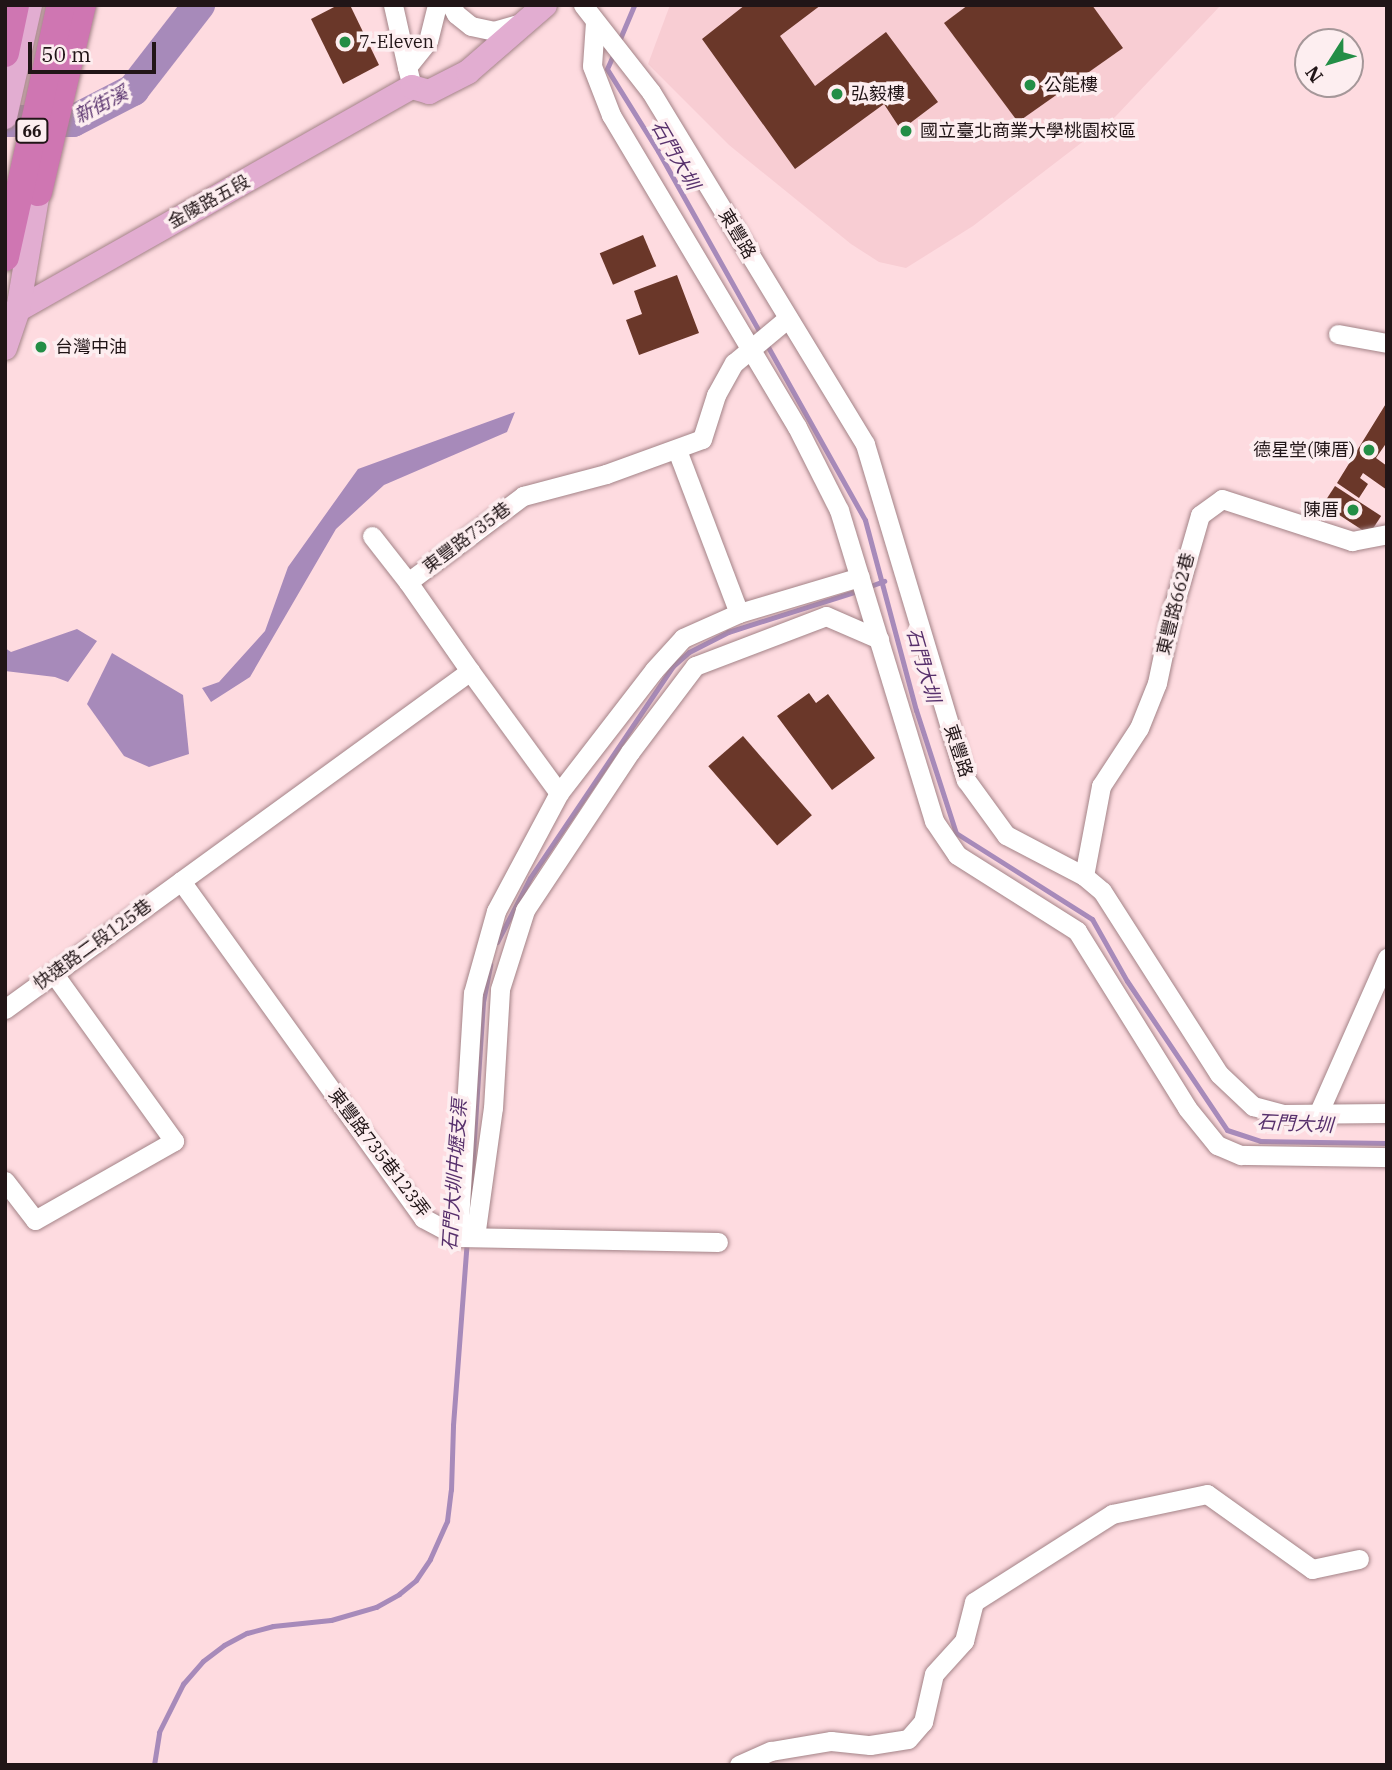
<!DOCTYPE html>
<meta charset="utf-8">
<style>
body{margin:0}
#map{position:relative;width:1392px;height:1770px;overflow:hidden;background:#fedbe0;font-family:"IBM Plex Serif","Noto Sans TC",serif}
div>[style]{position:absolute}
.built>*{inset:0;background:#f8cdd3}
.water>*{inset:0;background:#a78aba}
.stream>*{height:5px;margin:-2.5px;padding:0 2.5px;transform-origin:2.5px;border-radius:2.5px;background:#a78aba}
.river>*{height:32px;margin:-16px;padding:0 16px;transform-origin:16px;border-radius:16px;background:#a78aba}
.building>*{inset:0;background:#6a3729;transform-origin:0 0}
.roads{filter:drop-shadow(0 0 2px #a38387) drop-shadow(0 0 2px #a38387)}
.minor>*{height:19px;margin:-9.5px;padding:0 9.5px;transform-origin:9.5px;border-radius:9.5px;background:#fff}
.major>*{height:24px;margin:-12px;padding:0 12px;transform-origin:12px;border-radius:12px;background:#e2add1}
.highway>*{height:28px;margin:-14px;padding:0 14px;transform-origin:14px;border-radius:14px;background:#cf76b2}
.dots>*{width:19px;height:19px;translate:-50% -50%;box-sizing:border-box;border:4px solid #fdeef0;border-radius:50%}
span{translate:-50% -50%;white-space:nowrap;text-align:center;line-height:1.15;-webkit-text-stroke:7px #fdeef0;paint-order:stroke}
.shield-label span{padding:2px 5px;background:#fdeef0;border:2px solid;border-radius:5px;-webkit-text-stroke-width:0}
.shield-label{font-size:16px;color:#211517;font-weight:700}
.poi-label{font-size:18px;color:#211517}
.left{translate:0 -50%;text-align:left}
.right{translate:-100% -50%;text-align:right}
.street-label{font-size:18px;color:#211517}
.water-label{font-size:19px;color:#57306c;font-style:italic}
.frame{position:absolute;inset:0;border:7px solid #211517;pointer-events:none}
.north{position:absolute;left:1294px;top:28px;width:70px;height:70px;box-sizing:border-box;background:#fdeef0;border:2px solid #a59799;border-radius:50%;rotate:233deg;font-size:19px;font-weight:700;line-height:28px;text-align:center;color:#211517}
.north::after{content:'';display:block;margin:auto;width:24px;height:32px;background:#238e46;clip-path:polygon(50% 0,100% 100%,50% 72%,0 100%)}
.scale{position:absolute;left:28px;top:42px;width:128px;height:32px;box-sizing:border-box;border:4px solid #211517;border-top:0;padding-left:9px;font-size:21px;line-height:24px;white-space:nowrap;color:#211517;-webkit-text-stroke:5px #fdeef0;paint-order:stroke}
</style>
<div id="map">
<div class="built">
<div style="clip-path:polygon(670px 5px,1221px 5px,1115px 117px,973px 226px,906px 268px,879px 262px,851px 244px,729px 145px,648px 64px)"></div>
</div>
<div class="water">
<div style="clip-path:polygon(515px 412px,507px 432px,384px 485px,336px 529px,250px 677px,211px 702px,202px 688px,219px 682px,265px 631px,288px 567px,358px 469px)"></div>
<div style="clip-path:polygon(77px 629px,97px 641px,68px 682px,55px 677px,5px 671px,5px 648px,11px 652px)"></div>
<div style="clip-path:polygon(112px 653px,183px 695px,189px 754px,149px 767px,124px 756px,87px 704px)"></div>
</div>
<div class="stream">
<div style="left:619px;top:41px;width:39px;rotate:-67deg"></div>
<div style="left:614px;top:53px;width:17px;rotate:114deg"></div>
<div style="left:607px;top:69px;width:97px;rotate:58.1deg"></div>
<div style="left:658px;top:151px;width:423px;rotate:60.7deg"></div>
<div style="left:865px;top:520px;width:197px;rotate:75deg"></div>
<div style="left:916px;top:710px;width:129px;rotate:72deg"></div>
<div style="left:956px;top:833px;width:161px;rotate:32.3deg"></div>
<div style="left:1092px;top:919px;width:71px;rotate:60.6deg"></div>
<div style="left:1127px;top:981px;width:179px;rotate:56.1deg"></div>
<div style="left:1227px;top:1130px;width:35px;rotate:18deg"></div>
<div style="left:1260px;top:1141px;width:127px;rotate:0.9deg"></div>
<div style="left:873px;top:585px;width:12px;rotate:-20deg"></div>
<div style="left:497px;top:942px;width:72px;rotate:-62.7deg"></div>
<div style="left:530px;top:878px;width:256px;rotate:-56deg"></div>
<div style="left:673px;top:666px;width:21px;rotate:-41deg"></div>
<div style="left:689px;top:652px;width:44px;rotate:-27.1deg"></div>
<div style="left:728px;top:632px;width:132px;rotate:-17.6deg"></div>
<div style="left:469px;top:1213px;width:211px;rotate:-86.2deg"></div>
<div style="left:483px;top:1002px;width:38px;rotate:-79deg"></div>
<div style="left:154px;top:1765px;width:33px;rotate:-81deg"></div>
<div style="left:159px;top:1732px;width:54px;rotate:-63.4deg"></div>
<div style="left:183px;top:1684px;width:30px;rotate:-49deg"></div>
<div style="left:203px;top:1661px;width:26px;rotate:-37deg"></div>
<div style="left:224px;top:1645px;width:26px;rotate:-28deg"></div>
<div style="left:247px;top:1633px;width:27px;rotate:-15deg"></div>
<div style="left:273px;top:1626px;width:58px;rotate:-5.9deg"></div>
<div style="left:331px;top:1620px;width:47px;rotate:-16.1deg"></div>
<div style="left:376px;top:1607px;width:26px;rotate:-29deg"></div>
<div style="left:399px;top:1594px;width:22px;rotate:-39deg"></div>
<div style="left:416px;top:1580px;width:25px;rotate:-56deg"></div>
<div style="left:430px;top:1559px;width:42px;rotate:-65.9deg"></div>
<div style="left:447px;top:1521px;width:31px;rotate:-83deg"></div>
<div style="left:451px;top:1490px;width:65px;rotate:-88.2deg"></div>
<div style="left:453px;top:1425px;width:186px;rotate:-85.7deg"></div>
</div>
<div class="river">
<div style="left:5px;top:121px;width:68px"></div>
<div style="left:73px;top:121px;width:68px;rotate:-27.3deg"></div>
<div style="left:133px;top:90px;width:108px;rotate:-52.2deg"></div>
</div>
<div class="building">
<div style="clip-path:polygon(338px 5px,350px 5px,379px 65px,343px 84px,311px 19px)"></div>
<div style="clip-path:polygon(745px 5px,821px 5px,780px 36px,815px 86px,886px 32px,938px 102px,901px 130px,884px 104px,795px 169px,702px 39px)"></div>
<div style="clip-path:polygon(968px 5px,1092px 5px,1123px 48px,1018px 122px,944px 23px)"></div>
<div style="left:643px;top:235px;width:34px;height:47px;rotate:67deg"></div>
<div style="clip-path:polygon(677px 275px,699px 333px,639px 355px,626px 320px,642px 314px,634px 291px)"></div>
<div style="clip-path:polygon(1387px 402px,1387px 442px,1376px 458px,1387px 466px,1387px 490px,1363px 473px,1360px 478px,1368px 484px,1359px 498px,1337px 483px)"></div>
<div style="left:1335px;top:486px;width:55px;height:22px;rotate:33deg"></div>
<div style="clip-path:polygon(809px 693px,816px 703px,828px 694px,875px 758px,832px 790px,777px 716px)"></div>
<div style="left:743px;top:736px;width:105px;height:46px;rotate:49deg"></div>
</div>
<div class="roads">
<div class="minor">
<div style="left:393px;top:5px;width:64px;rotate:77.3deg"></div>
<div style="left:451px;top:5px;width:10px;rotate:61deg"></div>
<div style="left:456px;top:14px;width:19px;rotate:39deg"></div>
<div style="left:471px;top:26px;width:24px;rotate:12deg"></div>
<div style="left:494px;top:31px;width:29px;rotate:-16deg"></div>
<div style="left:583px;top:5px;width:110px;rotate:52deg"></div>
<div style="left:651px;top:92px;width:412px;rotate:58.7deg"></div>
<div style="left:865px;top:444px;width:351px;rotate:73.3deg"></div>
<div style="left:966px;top:780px;width:68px;rotate:54deg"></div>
<div style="left:1006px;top:835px;width:88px;rotate:27.7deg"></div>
<div style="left:1084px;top:876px;width:23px;rotate:40deg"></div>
<div style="left:1102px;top:891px;width:217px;rotate:57.4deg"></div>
<div style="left:1219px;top:1074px;width:47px;rotate:43.3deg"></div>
<div style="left:1253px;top:1106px;width:31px;rotate:15deg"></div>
<div style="left:1283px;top:1114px;width:104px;rotate:-0.6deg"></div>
<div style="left:595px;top:22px;width:44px;rotate:93.9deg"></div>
<div style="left:592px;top:66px;width:53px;rotate:68.8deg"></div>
<div style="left:611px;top:115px;width:363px;rotate:59.2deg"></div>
<div style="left:797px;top:427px;width:93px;rotate:63.2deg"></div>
<div style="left:839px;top:510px;width:325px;rotate:73deg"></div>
<div style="left:934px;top:821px;width:41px;rotate:55.9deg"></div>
<div style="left:957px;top:855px;width:142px;rotate:32.3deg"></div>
<div style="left:1077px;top:931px;width:208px;rotate:58.1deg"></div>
<div style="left:1187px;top:1108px;width:48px;rotate:51deg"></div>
<div style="left:1217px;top:1145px;width:26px;rotate:23deg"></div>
<div style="left:1241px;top:1155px;width:146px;rotate:0.8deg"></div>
<div style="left:412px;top:87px;width:21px;rotate:-104deg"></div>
<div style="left:407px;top:67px;width:33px;rotate:-51deg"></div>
<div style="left:428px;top:41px;width:37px;rotate:-76deg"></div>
<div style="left:1338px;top:334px;width:50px;rotate:10.4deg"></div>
<div style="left:677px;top:450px;width:174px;rotate:69.2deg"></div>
<div style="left:372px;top:536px;width:58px;rotate:52deg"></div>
<div style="left:470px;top:671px;width:151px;rotate:53.9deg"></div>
<div style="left:1084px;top:876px;width:92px;rotate:-79.3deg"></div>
<div style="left:1101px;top:786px;width:69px;rotate:-56.8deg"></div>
<div style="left:1139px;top:728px;width:48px;rotate:-68.2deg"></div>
<div style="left:1157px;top:683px;width:73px;rotate:-78.1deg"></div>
<div style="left:1172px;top:612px;width:101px;rotate:-73.9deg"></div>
<div style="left:1200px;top:515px;width:27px;rotate:-36deg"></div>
<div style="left:1222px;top:499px;width:137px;rotate:17.9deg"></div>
<div style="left:1352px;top:541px;width:36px;rotate:-11deg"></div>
<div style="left:181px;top:881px;width:415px;rotate:54.3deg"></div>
<div style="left:423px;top:1218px;width:40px;rotate:28deg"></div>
<div style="left:458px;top:1237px;width:260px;rotate:1.1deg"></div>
<div style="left:5px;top:1009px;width:575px;rotate:-36.01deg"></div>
<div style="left:470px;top:671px;width:108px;rotate:-124.9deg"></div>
<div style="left:408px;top:582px;width:144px;rotate:-36.8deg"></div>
<div style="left:523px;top:496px;width:86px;rotate:-14.8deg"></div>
<div style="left:606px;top:474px;width:102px;rotate:-20deg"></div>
<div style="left:702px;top:439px;width:46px;rotate:-72.3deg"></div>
<div style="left:716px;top:395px;width:37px;rotate:-61deg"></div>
<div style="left:734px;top:363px;width:70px;rotate:-39.8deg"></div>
<div style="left:1318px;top:1114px;width:171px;rotate:-66.1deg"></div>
<div style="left:5px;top:1181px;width:49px;rotate:52.4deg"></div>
<div style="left:35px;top:1220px;width:160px;rotate:-29.6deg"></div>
<div style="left:174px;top:1141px;width:206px;rotate:-125.7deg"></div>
<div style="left:458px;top:1237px;width:244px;rotate:-86.5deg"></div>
<div style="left:473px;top:993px;width:85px;rotate:-74.3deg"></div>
<div style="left:496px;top:911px;width:134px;rotate:-61.9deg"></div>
<div style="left:559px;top:793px;width:155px;rotate:-52.3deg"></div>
<div style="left:654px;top:670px;width:43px;rotate:-47.8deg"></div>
<div style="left:683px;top:638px;width:61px;rotate:-24.1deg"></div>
<div style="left:739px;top:613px;width:126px;rotate:-16.6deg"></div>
<div style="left:475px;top:1237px;width:130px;rotate:-82.1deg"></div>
<div style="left:493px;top:1108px;width:119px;rotate:-86.6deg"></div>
<div style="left:500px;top:989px;width:83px;rotate:-72.4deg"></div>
<div style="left:525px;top:910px;width:190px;rotate:-56.4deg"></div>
<div style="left:630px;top:752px;width:108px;rotate:-52.9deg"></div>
<div style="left:695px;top:666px;width:140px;rotate:-20.9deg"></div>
<div style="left:826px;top:616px;width:58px;rotate:23.5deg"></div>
<div style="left:739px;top:1765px;width:35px;rotate:-24deg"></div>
<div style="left:771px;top:1751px;width:61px;rotate:-9.5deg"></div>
<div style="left:831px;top:1741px;width:39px;rotate:6deg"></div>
<div style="left:870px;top:1745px;width:38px;rotate:-9deg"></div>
<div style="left:908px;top:1739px;width:23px;rotate:-49deg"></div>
<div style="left:923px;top:1722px;width:49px;rotate:-77.1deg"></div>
<div style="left:934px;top:1674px;width:45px;rotate:-47.7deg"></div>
<div style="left:964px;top:1641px;width:40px;rotate:-75.6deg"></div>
<div style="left:974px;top:1602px;width:164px;rotate:-32.5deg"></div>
<div style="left:1112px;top:1514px;width:97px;rotate:-11.9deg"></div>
<div style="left:1207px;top:1494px;width:129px;rotate:35.5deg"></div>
<div style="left:1312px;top:1569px;width:48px;rotate:-12deg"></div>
</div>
<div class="major">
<div style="left:5px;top:117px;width:115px;rotate:-77.4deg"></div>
<div style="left:5px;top:317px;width:467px;rotate:-29.5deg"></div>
<div style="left:412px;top:87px;width:18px;rotate:16deg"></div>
<div style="left:429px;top:92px;width:44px;rotate:-27.1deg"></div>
<div style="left:468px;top:72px;width:102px;rotate:-41deg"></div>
<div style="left:5px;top:348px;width:40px;rotate:-71.1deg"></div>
<div style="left:18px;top:310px;width:120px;rotate:-80.4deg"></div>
<div style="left:38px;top:192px;width:19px;rotate:-102deg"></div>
</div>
<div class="highway">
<div style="left:5px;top:53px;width:49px;rotate:-78.2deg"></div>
<div style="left:38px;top:192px;width:192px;rotate:-76.8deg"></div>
<div style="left:5px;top:257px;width:258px;rotate:-77.5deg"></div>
</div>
</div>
<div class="dots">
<div style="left:345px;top:42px;background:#238e46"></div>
<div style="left:1030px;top:85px;background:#238e46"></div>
<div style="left:837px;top:94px;background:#238e46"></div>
<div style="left:906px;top:131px;background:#238e46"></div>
<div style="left:41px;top:347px;background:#238e46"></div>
<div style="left:1369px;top:450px;background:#238e46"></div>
<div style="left:1353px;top:510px;background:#238e46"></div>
</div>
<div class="shield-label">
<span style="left:32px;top:131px">66</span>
</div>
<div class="poi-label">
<span class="left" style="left:359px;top:42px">7-Eleven</span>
<span class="left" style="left:1044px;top:85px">公能樓</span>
<span class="left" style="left:851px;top:94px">弘毅樓</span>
<span class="left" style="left:920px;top:131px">國立臺北商業大學桃園校區</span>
<span class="left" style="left:55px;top:347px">台灣中油</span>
<span class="right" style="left:1355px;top:450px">德星堂(陳厝)</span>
<span class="right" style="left:1339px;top:510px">陳厝</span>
</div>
<div class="street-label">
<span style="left:209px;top:202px;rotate:-29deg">金陵路五段</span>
<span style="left:737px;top:234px;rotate:59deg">東豐路</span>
<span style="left:467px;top:538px;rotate:-37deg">東豐路735巷</span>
<span style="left:1176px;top:604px;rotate:-76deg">東豐路662巷</span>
<span style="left:958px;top:751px;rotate:72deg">東豐路</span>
<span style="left:93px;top:945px;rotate:-36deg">快速路二段125巷</span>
<span style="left:379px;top:1153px;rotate:53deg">東豐路735巷123弄</span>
</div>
<div class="water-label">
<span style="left:101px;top:105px;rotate:-27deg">新街溪</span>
<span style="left:675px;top:155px;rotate:60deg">石門大圳</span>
<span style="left:923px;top:665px;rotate:74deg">石門大圳</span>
<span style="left:1295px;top:1124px;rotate:3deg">石門大圳</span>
<span style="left:455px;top:1175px;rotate:-86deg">石門大圳中壢支渠</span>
</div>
<div class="frame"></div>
<div class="north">N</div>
<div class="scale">50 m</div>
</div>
